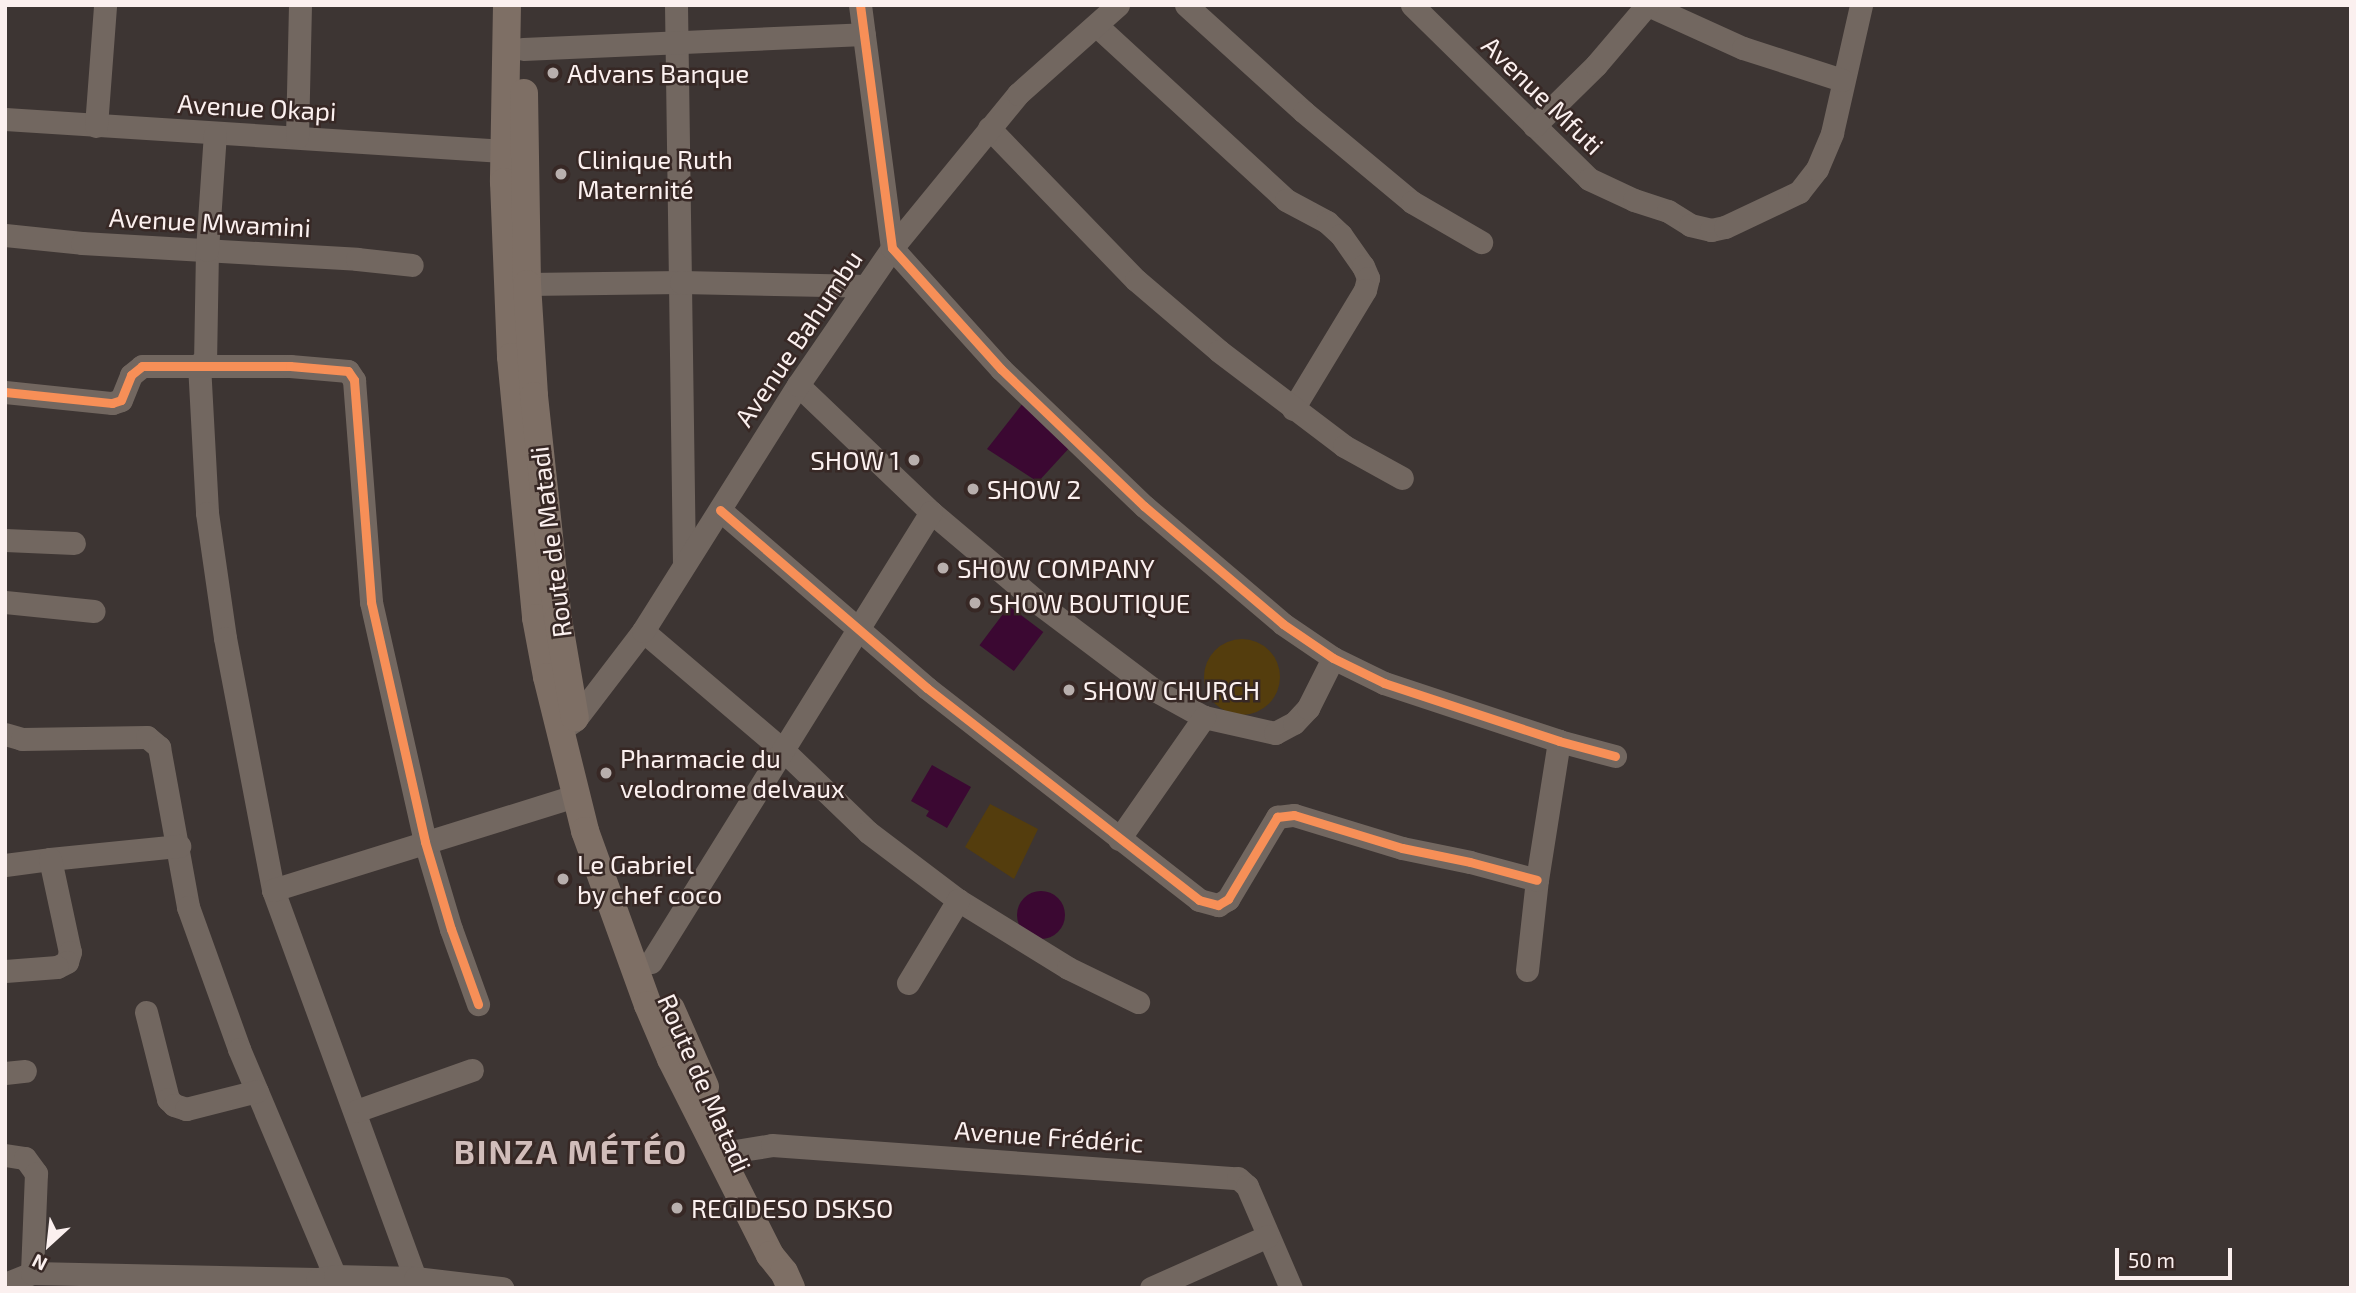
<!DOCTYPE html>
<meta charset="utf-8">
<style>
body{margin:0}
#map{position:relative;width:2356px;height:1293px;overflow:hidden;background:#3d3533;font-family:"Exo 2",sans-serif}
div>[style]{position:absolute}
.green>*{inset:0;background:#543d0d}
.round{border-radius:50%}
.water>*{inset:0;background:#3b0832;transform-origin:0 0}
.minor>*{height:23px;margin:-11.5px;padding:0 11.5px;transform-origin:11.5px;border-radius:11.5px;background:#726760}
.major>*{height:28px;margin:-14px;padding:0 14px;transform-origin:14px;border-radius:14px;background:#7e6f65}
.cycleway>*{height:9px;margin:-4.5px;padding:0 4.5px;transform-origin:4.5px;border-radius:4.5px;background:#f78f57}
.dots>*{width:19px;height:19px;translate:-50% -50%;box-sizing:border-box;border:4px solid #372825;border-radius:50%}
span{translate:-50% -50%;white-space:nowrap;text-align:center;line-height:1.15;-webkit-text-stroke:5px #372825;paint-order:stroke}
.poi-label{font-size:26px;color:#fbf0ef}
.left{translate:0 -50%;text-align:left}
.right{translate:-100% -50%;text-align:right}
.street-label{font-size:26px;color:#fbf0ef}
.district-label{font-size:33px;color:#d1bdba;font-weight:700;letter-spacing:2px}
.frame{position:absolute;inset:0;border:7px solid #fbf0ef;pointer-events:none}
.north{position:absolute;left:14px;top:1209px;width:70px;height:70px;-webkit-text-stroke:5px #372825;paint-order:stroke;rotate:207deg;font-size:19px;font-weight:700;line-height:28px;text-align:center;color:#fbf0ef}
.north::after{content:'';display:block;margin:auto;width:24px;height:32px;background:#fbf0ef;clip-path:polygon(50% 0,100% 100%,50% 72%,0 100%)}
.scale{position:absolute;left:2115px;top:1248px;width:117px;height:32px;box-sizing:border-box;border:4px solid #fbf0ef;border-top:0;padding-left:9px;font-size:21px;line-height:24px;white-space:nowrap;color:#fbf0ef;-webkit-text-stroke:5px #372825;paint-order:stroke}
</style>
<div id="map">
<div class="green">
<div class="round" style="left:1204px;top:639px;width:76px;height:76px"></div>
<div style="clip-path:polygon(990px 804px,1038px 829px,1014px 879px,965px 847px)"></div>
</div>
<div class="water">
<div style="clip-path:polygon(1023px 403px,1071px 446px,1038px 482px,987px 449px)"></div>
<div style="left:1009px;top:606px;width:43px;height:49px;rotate:37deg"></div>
<div style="clip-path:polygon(932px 765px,971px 787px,947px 828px,926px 816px,929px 811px,911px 801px)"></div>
<div class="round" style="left:1017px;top:891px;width:48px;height:48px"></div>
</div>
<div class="minor">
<div style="left:676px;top:5px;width:560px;rotate:89.18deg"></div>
<div style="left:860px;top:5px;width:245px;rotate:82.5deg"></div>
<div style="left:892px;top:248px;width:163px;rotate:48deg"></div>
<div style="left:1001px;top:369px;width:198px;rotate:43.8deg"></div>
<div style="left:1144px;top:506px;width:182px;rotate:40.3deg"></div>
<div style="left:1283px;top:624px;width:60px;rotate:34.2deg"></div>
<div style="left:1333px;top:658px;width:57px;rotate:26.1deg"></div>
<div style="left:1384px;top:683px;width:184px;rotate:18.3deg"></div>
<div style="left:1559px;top:741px;width:58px;rotate:15deg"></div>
<div style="left:1186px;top:5px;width:159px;rotate:42.2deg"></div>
<div style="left:1304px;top:112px;width:141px;rotate:39.8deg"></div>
<div style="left:1412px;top:202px;width:80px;rotate:30.1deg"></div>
<div style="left:1412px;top:5px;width:248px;rotate:44.5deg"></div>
<div style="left:1589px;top:179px;width:50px;rotate:25deg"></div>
<div style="left:1634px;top:200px;width:36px;rotate:18deg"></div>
<div style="left:1668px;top:211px;width:26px;rotate:32deg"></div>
<div style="left:1690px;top:225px;width:22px;rotate:13deg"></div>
<div style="left:1711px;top:230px;width:14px;rotate:-12deg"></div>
<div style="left:1725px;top:227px;width:82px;rotate:-25.3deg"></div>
<div style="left:1799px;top:192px;width:29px;rotate:-52deg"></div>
<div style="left:1817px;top:169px;width:39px;rotate:-67deg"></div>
<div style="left:1832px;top:133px;width:131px;rotate:-77.2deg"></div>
<div style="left:1648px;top:5px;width:104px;rotate:24.4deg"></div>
<div style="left:1743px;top:48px;width:104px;rotate:17.9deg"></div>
<div style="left:1097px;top:26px;width:257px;rotate:42.6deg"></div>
<div style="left:1286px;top:200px;width:47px;rotate:28.2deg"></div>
<div style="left:1327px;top:222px;width:19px;rotate:43deg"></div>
<div style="left:1341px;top:235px;width:38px;rotate:55deg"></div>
<div style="left:1363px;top:266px;width:13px;rotate:67deg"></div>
<div style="left:1368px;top:278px;width:12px;rotate:104deg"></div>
<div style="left:1365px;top:290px;width:139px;rotate:121.2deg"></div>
<div style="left:523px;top:49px;width:341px;rotate:-2.5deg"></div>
<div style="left:5px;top:119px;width:515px;rotate:3.67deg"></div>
<div style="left:96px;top:126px;width:121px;rotate:-85.7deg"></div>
<div style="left:1534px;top:126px;width:87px;rotate:-44.5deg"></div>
<div style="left:1596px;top:65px;width:79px;rotate:-49.6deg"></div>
<div style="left:989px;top:128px;width:211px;rotate:46deg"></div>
<div style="left:1136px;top:280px;width:109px;rotate:40.5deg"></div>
<div style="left:1219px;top:351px;width:157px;rotate:37.2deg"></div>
<div style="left:1344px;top:446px;width:66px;rotate:28.9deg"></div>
<div style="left:297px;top:137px;width:132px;rotate:-88.7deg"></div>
<div style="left:5px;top:235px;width:77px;rotate:5.9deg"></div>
<div style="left:82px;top:243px;width:275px;rotate:3.3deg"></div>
<div style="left:357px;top:259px;width:55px;rotate:6.2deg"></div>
<div style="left:527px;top:284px;width:154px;rotate:-0.7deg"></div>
<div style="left:681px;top:282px;width:185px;rotate:1.2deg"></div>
<div style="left:199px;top:364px;width:149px;rotate:86.9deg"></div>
<div style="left:207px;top:513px;width:126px;rotate:81.8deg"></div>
<div style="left:225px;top:638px;width:257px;rotate:79.2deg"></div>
<div style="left:273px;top:890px;width:413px;rotate:69.9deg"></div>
<div style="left:205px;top:364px;width:114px;rotate:-89deg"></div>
<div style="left:207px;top:250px;width:116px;rotate:-86.1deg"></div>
<div style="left:798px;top:385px;width:184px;rotate:43.7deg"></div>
<div style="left:931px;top:512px;width:144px;rotate:40.2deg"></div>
<div style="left:1041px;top:605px;width:138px;rotate:37deg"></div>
<div style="left:1151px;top:688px;width:60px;rotate:28.7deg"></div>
<div style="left:1204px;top:717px;width:73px;rotate:12.7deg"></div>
<div style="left:1275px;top:733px;width:21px;rotate:-28deg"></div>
<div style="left:1294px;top:723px;width:21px;rotate:-47deg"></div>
<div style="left:1308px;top:708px;width:56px;rotate:-63.4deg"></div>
<div style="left:5px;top:392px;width:108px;rotate:5.9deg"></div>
<div style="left:112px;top:403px;width:9px;rotate:-18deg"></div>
<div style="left:121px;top:400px;width:27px;rotate:-68deg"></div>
<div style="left:131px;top:375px;width:14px;rotate:-39deg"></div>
<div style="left:142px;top:366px;width:148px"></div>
<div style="left:290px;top:366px;width:58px;rotate:4.9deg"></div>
<div style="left:348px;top:371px;width:11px;rotate:56deg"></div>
<div style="left:354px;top:380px;width:223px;rotate:85.6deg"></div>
<div style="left:371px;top:602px;width:246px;rotate:77.3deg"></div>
<div style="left:425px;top:842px;width:91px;rotate:73.4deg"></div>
<div style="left:451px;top:929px;width:80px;rotate:70.2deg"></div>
<div style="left:720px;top:510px;width:273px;rotate:40.7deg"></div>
<div style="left:927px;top:688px;width:345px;rotate:37.9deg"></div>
<div style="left:1199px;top:900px;width:20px;rotate:15deg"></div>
<div style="left:1218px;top:905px;width:12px;rotate:-31deg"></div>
<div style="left:1228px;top:899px;width:96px;rotate:-59.1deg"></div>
<div style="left:1277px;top:817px;width:17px;rotate:-7deg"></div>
<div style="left:1294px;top:815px;width:113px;rotate:17deg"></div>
<div style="left:1402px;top:848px;width:69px;rotate:11.6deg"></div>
<div style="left:1470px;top:862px;width:69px;rotate:15deg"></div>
<div style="left:5px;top:540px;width:69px;rotate:2.5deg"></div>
<div style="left:5px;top:602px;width:89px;rotate:5.8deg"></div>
<div style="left:643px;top:631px;width:187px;rotate:40.4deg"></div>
<div style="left:785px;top:752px;width:115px;rotate:43.9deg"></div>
<div style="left:868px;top:832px;width:113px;rotate:37.1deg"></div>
<div style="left:958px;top:900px;width:129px;rotate:31.7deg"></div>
<div style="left:1068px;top:968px;width:78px;rotate:25.9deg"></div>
<div style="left:565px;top:727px;width:12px;rotate:-35deg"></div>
<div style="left:575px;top:720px;width:112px;rotate:-52.6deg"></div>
<div style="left:643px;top:631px;width:291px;rotate:-57.8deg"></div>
<div style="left:798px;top:385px;width:166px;rotate:-55.5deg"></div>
<div style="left:892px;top:248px;width:199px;rotate:-50.7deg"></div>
<div style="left:1018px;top:94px;width:134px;rotate:-41.7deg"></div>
<div style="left:5px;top:734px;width:18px;rotate:16deg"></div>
<div style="left:22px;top:739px;width:125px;rotate:-0.9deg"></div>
<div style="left:147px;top:737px;width:16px;rotate:40deg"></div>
<div style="left:159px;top:747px;width:163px;rotate:79.7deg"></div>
<div style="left:188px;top:907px;width:151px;rotate:70.2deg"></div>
<div style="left:239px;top:1049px;width:246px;rotate:67.1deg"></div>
<div style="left:1119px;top:839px;width:149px;rotate:-55.1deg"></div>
<div style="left:50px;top:859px;width:130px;rotate:-5.8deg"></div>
<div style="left:5px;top:865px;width:45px;rotate:-7.6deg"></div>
<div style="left:50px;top:859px;width:95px;rotate:77.9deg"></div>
<div style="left:70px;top:952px;width:10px;rotate:107deg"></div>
<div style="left:67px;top:962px;width:11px;rotate:153deg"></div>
<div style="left:57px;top:967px;width:52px;rotate:175.6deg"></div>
<div style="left:273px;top:890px;width:316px;rotate:-17.3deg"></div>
<div style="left:651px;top:962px;width:530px;rotate:-58.11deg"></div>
<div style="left:1527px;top:970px;width:91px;rotate:-83.7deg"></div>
<div style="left:1537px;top:880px;width:141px;rotate:-81deg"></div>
<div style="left:908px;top:983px;width:97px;rotate:-58.9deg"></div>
<div style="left:146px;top:1012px;width:90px;rotate:75.8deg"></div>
<div style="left:168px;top:1099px;width:8px;rotate:45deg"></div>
<div style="left:174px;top:1105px;width:13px;rotate:18deg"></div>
<div style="left:186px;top:1109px;width:73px;rotate:-14.2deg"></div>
<div style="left:5px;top:1073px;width:20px;rotate:-6deg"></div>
<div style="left:356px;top:1111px;width:123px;rotate:-19.5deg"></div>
<div style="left:735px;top:1151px;width:37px;rotate:-9deg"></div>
<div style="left:772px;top:1145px;width:467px;rotate:4.1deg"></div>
<div style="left:1238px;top:1178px;width:12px;rotate:42deg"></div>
<div style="left:1247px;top:1186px;width:111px;rotate:66.7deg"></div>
<div style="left:5px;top:1155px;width:20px;rotate:9deg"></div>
<div style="left:25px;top:1158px;width:19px;rotate:54deg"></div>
<div style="left:36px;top:1173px;width:100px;rotate:92.3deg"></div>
<div style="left:5px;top:1284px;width:29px;rotate:-22deg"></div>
<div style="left:32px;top:1273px;width:285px;rotate:1.2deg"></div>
<div style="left:317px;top:1279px;width:18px;rotate:-9deg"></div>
<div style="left:335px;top:1276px;width:80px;rotate:1.4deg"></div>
<div style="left:415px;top:1278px;width:88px;rotate:6.6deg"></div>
<div style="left:1151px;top:1288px;width:128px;rotate:-24deg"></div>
</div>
<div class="major">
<div style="left:507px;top:5px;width:177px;rotate:91deg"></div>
<div style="left:504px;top:182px;width:175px;rotate:87.7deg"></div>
<div style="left:511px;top:357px;width:262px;rotate:84.5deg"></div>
<div style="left:536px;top:618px;width:60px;rotate:79.4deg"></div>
<div style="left:547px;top:677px;width:159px;rotate:76.1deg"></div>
<div style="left:585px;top:831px;width:185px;rotate:70.1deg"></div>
<div style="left:648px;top:1005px;width:59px;rotate:66.9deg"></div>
<div style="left:671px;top:1059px;width:220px;rotate:63.2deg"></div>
<div style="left:770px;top:1255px;width:22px;rotate:51deg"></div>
<div style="left:784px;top:1272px;width:17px;rotate:66deg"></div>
<div style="left:524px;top:93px;width:191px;rotate:89.1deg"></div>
<div style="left:527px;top:284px;width:112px;rotate:86.4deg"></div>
<div style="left:534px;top:396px;width:224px;rotate:83.9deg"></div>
<div style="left:558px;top:619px;width:100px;rotate:80.3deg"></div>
<div style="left:671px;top:1009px;width:85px;rotate:66.4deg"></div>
</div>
<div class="cycleway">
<div style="left:860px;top:5px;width:245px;rotate:82.5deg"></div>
<div style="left:892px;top:248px;width:163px;rotate:48deg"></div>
<div style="left:1001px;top:369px;width:198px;rotate:43.8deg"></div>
<div style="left:1144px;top:506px;width:182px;rotate:40.3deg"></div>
<div style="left:1283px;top:624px;width:60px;rotate:34.2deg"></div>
<div style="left:1333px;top:658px;width:57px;rotate:26.1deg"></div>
<div style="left:1384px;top:683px;width:184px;rotate:18.3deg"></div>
<div style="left:1559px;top:741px;width:58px;rotate:15deg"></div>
<div style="left:5px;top:392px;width:108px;rotate:5.9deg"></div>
<div style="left:112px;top:403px;width:9px;rotate:-18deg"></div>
<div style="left:121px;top:400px;width:27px;rotate:-68deg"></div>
<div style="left:131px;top:375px;width:14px;rotate:-39deg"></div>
<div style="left:142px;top:366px;width:148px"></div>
<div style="left:290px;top:366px;width:58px;rotate:4.9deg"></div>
<div style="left:348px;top:371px;width:11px;rotate:56deg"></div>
<div style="left:354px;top:380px;width:223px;rotate:85.6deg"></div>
<div style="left:371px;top:602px;width:246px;rotate:77.3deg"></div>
<div style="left:425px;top:842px;width:91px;rotate:73.4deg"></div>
<div style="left:451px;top:929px;width:80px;rotate:70.2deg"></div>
<div style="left:720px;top:510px;width:273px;rotate:40.7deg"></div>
<div style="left:927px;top:688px;width:345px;rotate:37.9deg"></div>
<div style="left:1199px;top:900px;width:20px;rotate:15deg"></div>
<div style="left:1218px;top:905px;width:12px;rotate:-31deg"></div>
<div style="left:1228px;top:899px;width:96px;rotate:-59.1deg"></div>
<div style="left:1277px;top:817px;width:17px;rotate:-7deg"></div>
<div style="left:1294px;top:815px;width:113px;rotate:17deg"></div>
<div style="left:1402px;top:848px;width:69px;rotate:11.6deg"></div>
<div style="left:1470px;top:862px;width:69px;rotate:15deg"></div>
</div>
<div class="dots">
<div style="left:553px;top:73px;background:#b8afad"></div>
<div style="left:561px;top:174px;background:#b8afad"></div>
<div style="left:914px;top:460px;background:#b8afad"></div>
<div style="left:973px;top:489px;background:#b8afad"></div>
<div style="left:943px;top:568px;background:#b8afad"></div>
<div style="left:975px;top:603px;background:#b8afad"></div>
<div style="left:1069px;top:690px;background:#b8afad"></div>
<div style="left:606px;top:773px;background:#b8afad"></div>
<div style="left:563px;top:879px;background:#b8afad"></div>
<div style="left:677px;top:1208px;background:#b8afad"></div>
</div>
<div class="poi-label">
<span class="left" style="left:567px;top:73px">Advans Banque</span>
<span class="left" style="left:577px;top:174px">Clinique Ruth<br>Maternité</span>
<span class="right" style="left:900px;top:460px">SHOW 1</span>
<span class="left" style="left:987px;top:489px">SHOW 2</span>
<span class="left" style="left:957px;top:568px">SHOW COMPANY</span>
<span class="left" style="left:989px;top:603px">SHOW BOUTIQUE</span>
<span class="left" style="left:1083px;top:690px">SHOW CHURCH</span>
<span class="left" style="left:620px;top:773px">Pharmacie du<br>velodrome delvaux</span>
<span class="left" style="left:577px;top:879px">Le Gabriel<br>by chef coco</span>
<span class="left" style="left:691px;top:1208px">REGIDESO DSKSO</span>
</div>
<div class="street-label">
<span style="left:1543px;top:95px;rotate:44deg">Avenue Mfuti</span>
<span style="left:257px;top:107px;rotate:3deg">Avenue Okapi</span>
<span style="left:210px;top:222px;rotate:3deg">Avenue Mwamini</span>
<span style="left:798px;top:338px;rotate:-56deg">Avenue Bahumbu</span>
<span style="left:550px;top:542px;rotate:-97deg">Route de Matadi</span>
<span style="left:705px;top:1083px;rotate:66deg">Route de Matadi</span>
<span style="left:1049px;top:1136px;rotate:4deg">Avenue Frédéric</span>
</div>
<div class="district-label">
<span style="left:571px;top:1152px">BINZA MÉTÉO</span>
</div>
<div class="frame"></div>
<div class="north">N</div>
<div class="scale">50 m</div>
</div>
